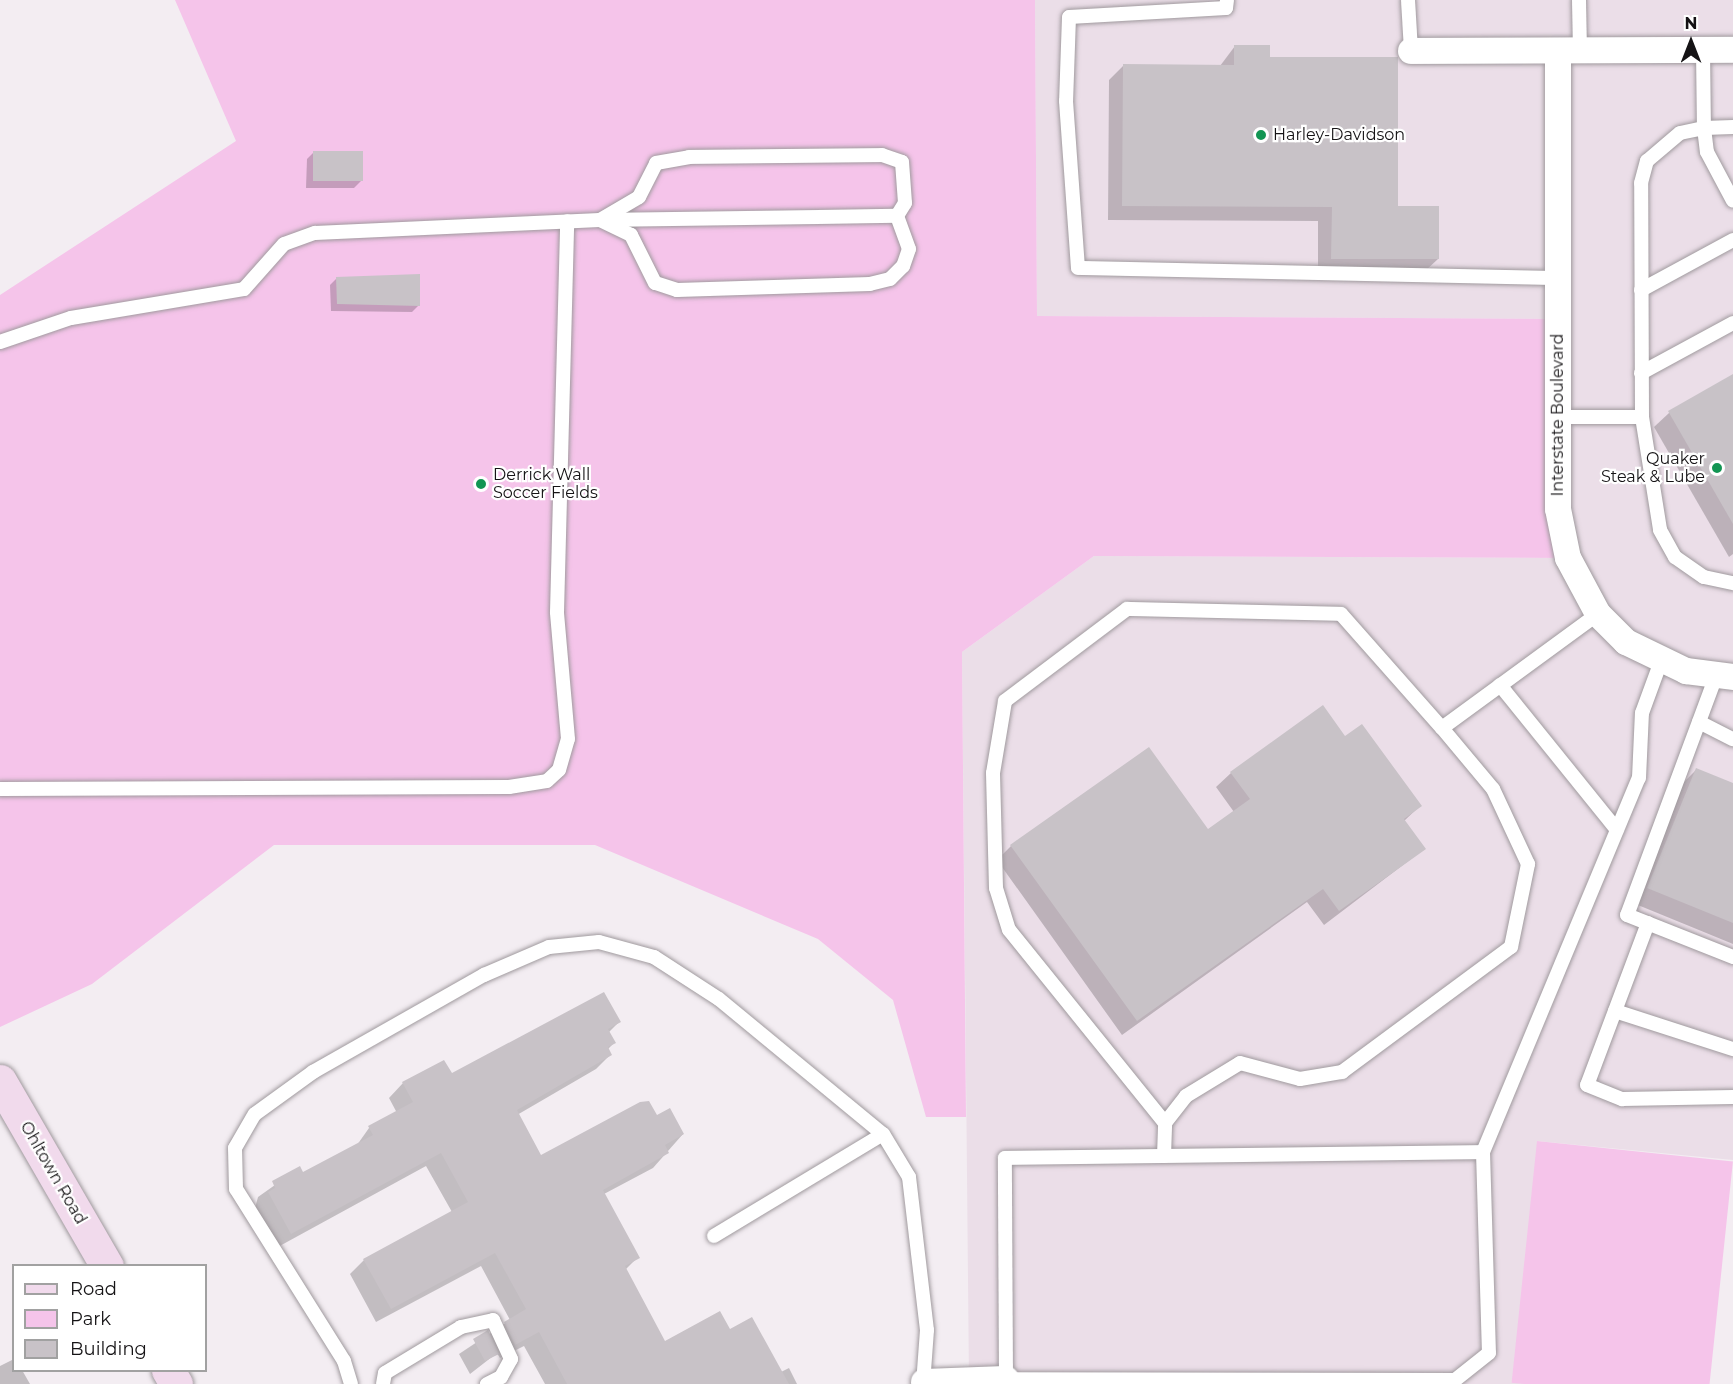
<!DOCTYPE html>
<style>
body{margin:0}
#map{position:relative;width:1733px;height:1384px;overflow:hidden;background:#f3edf2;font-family:Montserrat,sans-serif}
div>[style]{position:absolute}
.built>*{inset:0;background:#ebdee8}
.green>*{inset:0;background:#f5c4ea;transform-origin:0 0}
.shadow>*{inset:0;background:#0003}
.building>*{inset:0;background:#c8c2c7;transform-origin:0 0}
.roads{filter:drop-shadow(0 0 2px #a09a9e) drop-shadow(0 0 2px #a09a9e)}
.lane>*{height:14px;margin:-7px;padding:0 7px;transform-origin:7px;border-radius:7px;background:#fff}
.street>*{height:26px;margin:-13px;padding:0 13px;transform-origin:13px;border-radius:13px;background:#fff}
.secondary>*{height:33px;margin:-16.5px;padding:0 16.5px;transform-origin:16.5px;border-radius:16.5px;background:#f1daec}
.dots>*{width:16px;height:16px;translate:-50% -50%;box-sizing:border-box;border:3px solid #fff;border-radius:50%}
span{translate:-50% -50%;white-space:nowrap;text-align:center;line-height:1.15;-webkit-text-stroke:4.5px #fff;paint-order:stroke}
.poi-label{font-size:16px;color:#151315}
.left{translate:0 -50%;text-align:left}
.right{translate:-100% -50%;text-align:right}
.street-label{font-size:16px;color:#151315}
.legend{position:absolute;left:12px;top:1264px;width:195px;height:108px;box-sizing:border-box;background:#fff;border:2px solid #a1a1a1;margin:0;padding:8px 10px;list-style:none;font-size:18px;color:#151315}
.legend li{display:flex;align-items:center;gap:12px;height:30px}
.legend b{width:30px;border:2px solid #a1a1a1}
.north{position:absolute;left:1661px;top:12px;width:60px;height:60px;-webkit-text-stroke:4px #fff;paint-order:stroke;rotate:0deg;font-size:16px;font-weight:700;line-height:24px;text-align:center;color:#151315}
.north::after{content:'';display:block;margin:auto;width:21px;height:27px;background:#151315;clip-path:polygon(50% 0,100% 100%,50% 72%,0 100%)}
</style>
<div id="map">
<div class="built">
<div style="clip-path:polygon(1035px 0,1733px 0,1733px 1160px,1537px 1141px,1537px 1384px,969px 1384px,962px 652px,1094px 556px,1567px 558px,1558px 319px,1037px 316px)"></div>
</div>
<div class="green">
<div style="clip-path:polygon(175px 0,1035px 0,1037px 316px,1558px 319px,1568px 558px,1094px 556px,962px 652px,966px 1117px,926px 1117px,893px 1000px,818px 939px,595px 845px,274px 845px,92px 984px,0 1027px,0 295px,236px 141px)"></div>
<div style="left:1537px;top:1141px;width:197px;height:243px;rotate:6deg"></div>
</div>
<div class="shadow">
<div style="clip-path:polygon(1235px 46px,1269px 59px,1397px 207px,1438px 259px,1423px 273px,1318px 273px,1318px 221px,1108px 220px,1109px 80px,1123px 66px,1220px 66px)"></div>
<div style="clip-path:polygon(314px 152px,361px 181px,354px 188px,306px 188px,307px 159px)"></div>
<div style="clip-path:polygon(337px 278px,419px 305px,412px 312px,331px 311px,330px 285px)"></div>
<div style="clip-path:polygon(1733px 376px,1733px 554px,1729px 557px,1654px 427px,1669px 413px)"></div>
<div style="clip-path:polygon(1345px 738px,1420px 806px,1404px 821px,1424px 849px,1324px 925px,1307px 902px,1122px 1035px,997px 860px,1011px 846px,1208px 831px,1234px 812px,1216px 787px,1231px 773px)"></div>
<div style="clip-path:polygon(1696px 770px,1733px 785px,1733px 944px,1633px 903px,1682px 784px)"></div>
<div style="clip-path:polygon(619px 1022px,608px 1033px,614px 1043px,608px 1049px,610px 1055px,596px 1069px,517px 1115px,541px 1157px,656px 1117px,683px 1134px,653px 1168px,604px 1194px,638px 1257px,625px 1270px,665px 1343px,729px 1331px,781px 1372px,789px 1368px,797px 1384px,545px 1384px,524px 1346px,500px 1358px,497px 1353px,470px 1374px,459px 1354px,510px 1320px,481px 1266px,376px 1322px,350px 1274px,364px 1260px,452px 1212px,426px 1166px,276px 1248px,255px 1208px,258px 1197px,299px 1168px,303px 1175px,357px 1145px,369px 1128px,397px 1113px,389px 1098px,403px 1083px,451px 1075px)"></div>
<div style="clip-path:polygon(14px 1359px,14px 1370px,22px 1370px,30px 1384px,0 1384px,0 1366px)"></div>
</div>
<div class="building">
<div style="clip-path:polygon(1234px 45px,1270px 45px,1270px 57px,1398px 57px,1398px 206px,1439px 206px,1439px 259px,1331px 259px,1332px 207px,1122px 206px,1123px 64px,1234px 65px)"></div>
<div style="left:313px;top:151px;width:50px;height:30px"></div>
<div style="clip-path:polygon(420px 274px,420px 306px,337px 304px,336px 277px)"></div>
<div style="clip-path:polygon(1733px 374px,1733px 524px,1668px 411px)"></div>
<div style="clip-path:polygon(1323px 705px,1345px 736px,1362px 724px,1422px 806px,1404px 819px,1426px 849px,1339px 911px,1323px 889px,1137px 1021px,1010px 845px,1149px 747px,1208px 829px,1250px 799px,1230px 772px)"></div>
<div style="clip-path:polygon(1696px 768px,1733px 783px,1733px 923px,1647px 888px)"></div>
<div style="clip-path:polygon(604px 992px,621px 1022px,608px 1029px,616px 1043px,608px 1047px,612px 1055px,517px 1110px,541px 1155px,640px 1102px,649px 1101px,657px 1115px,670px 1108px,684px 1134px,665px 1145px,669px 1153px,603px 1190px,640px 1258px,625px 1266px,665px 1341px,720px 1311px,730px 1329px,752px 1317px,789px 1384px,567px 1384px,539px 1332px,515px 1345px,504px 1322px,526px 1309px,495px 1253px,391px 1309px,363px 1259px,468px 1202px,441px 1153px,291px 1234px,268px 1192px,275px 1188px,272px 1181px,300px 1166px,303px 1172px,373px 1135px,368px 1126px,413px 1102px,402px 1082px,444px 1060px,452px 1073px)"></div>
<div style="clip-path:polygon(488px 1330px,499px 1354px,485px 1361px,473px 1339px)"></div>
</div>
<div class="roads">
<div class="lane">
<div style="left:1227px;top:0;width:8px;rotate:97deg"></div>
<div style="left:1226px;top:8px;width:157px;rotate:176.7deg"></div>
<div style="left:1069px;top:17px;width:84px;rotate:92deg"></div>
<div style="left:1066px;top:101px;width:167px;rotate:85.9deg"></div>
<div style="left:1078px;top:268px;width:480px;rotate:1.2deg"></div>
<div style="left:1408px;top:0;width:51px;rotate:86.6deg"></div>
<div style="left:1579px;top:0;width:52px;rotate:88.9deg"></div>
<div style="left:1703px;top:50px;width:78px;rotate:89.3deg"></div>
<div style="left:1704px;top:128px;width:29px;rotate:-2deg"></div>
<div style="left:882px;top:155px;width:21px;rotate:19deg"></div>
<div style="left:902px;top:162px;width:41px;rotate:85.8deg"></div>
<div style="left:905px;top:203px;width:15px;rotate:122deg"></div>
<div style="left:897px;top:216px;width:35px;rotate:70deg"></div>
<div style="left:909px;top:249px;width:18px;rotate:109deg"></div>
<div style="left:903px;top:266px;width:18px;rotate:135deg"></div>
<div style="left:890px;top:279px;width:21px;rotate:166deg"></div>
<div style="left:870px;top:284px;width:193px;rotate:178.2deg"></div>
<div style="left:677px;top:290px;width:23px;rotate:-162deg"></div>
<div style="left:655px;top:283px;width:54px;rotate:-116.6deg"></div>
<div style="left:631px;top:235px;width:34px;rotate:-154deg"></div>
<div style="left:600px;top:220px;width:45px;rotate:-30.5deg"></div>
<div style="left:639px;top:197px;width:38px;rotate:-63deg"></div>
<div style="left:656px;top:163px;width:34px;rotate:-10deg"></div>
<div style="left:689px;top:157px;width:193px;rotate:-0.6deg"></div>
<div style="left:1641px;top:290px;width:105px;rotate:-28.5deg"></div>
<div style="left:0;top:342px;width:75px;rotate:-18.7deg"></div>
<div style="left:71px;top:318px;width:175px;rotate:-9.5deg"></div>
<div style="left:244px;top:289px;width:60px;rotate:-48.4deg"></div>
<div style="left:284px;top:244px;width:33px;rotate:-20deg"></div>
<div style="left:315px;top:233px;width:285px;rotate:-2.6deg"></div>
<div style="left:600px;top:220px;width:297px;rotate:-0.8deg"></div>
<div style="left:1641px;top:373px;width:105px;rotate:-28.5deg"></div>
<div style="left:1558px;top:417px;width:84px"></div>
<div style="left:1642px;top:417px;width:114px;rotate:80.9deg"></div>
<div style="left:1660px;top:530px;width:31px;rotate:61deg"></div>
<div style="left:1675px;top:557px;width:35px;rotate:35deg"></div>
<div style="left:1704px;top:577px;width:30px;rotate:12deg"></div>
<div style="left:1642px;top:417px;width:234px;rotate:-90.2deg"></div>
<div style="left:1641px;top:183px;width:23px;rotate:-75deg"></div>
<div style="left:1647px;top:161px;width:43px;rotate:-40.3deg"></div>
<div style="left:1680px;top:133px;width:25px;rotate:-12deg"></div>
<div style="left:1704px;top:128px;width:24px;rotate:83deg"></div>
<div style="left:1707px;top:152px;width:55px;rotate:62deg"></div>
<div style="left:1716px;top:676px;width:255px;rotate:110.4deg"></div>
<div style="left:1627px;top:915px;width:114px;rotate:21.6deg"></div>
<div style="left:1500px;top:685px;width:186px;rotate:51.1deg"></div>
<div style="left:1699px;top:722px;width:38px;rotate:27deg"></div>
<div style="left:0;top:789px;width:509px;rotate:-0.23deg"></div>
<div style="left:509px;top:787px;width:38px;rotate:-9deg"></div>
<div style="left:547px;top:781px;width:16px;rotate:-43deg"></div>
<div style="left:559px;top:770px;width:32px;rotate:-74deg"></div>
<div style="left:568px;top:739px;width:127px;rotate:-95deg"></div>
<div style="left:557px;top:612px;width:391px;rotate:-88.5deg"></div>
<div style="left:1648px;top:923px;width:173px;rotate:110.6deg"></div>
<div style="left:1587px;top:1085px;width:38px;rotate:22deg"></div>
<div style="left:1622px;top:1099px;width:111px;rotate:-1deg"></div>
<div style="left:1615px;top:1011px;width:124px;rotate:17.9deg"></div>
<div style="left:1165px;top:1123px;width:34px;rotate:-52deg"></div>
<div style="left:1186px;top:1096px;width:63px;rotate:-31.4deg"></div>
<div style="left:1240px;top:1063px;width:62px;rotate:14.9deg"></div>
<div style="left:1300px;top:1079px;width:43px;rotate:-9.5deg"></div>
<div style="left:1342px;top:1072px;width:210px;rotate:-36.5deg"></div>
<div style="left:1511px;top:947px;width:85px;rotate:-78.4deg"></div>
<div style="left:1528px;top:864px;width:83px;rotate:-115deg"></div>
<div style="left:1493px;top:789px;width:80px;rotate:-129.9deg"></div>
<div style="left:1483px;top:1152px;width:201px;rotate:88.3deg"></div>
<div style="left:1489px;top:1353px;width:43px;rotate:141.5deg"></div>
<div style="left:1455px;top:1380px;width:449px;rotate:-179.9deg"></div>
<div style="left:1006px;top:1379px;width:221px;rotate:-90.3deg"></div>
<div style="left:1005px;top:1158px;width:478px;rotate:-0.7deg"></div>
<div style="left:1483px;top:1152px;width:405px;rotate:-67.4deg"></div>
<div style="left:1639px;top:778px;width:65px;rotate:-87.4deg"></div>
<div style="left:1642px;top:713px;width:55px;rotate:-69.9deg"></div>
<div style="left:1164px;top:1156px;width:33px;rotate:-88deg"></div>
<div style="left:1165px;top:1123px;width:248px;rotate:-128.9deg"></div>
<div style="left:1009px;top:930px;width:44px;rotate:-107.2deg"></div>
<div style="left:996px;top:888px;width:115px;rotate:-91.5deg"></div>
<div style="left:993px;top:773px;width:73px;rotate:-80.5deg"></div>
<div style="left:1005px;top:701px;width:153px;rotate:-37deg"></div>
<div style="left:1127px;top:609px;width:214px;rotate:1.3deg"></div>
<div style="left:1341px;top:614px;width:152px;rotate:48.5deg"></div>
<div style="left:1442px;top:728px;width:193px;rotate:-36.2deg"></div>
<div style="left:714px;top:1236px;width:197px;rotate:-31.1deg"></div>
<div style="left:351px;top:1384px;width:24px;rotate:-107deg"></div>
<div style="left:344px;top:1361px;width:203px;rotate:-122.1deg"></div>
<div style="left:236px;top:1189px;width:41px;rotate:-91.4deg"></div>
<div style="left:235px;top:1148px;width:39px;rotate:-60deg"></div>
<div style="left:255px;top:1114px;width:72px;rotate:-35.9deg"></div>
<div style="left:313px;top:1072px;width:197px;rotate:-29.6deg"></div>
<div style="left:484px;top:975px;width:71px;rotate:-23.3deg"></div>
<div style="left:549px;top:947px;width:50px;rotate:-5.7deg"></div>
<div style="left:599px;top:942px;width:57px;rotate:15.3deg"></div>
<div style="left:654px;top:957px;width:77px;rotate:32.9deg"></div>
<div style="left:719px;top:999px;width:212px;rotate:39.5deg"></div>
<div style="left:883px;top:1134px;width:50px;rotate:58.8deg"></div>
<div style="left:909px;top:1177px;width:154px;rotate:83.3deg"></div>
<div style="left:927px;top:1330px;width:54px;rotate:94.2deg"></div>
<div style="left:383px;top:1384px;width:11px;rotate:-80deg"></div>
<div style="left:385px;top:1373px;width:89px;rotate:-31.2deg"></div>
<div style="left:461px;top:1327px;width:33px;rotate:-12deg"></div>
<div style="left:493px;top:1320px;width:43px;rotate:65.2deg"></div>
<div style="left:511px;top:1359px;width:21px;rotate:119deg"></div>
<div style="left:501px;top:1377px;width:16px;rotate:153deg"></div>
</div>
<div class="street">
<div style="left:1411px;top:51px;width:322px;rotate:-0.2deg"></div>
<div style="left:1558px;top:52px;width:457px;rotate:90deg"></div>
<div style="left:1558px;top:509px;width:50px;rotate:78.5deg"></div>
<div style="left:1568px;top:558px;width:64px;rotate:61.8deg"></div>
<div style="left:1598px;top:614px;width:40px;rotate:45deg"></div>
<div style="left:1626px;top:642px;width:67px;rotate:25.8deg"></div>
<div style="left:1686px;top:671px;width:47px;rotate:7.3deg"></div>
<div style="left:924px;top:1382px;width:82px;rotate:-2.1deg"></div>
</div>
<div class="secondary">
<div style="left:0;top:1081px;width:214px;rotate:60deg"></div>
<div style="left:168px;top:1370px;width:16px;rotate:60deg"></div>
</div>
</div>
<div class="dots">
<div style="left:1261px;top:135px;background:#129553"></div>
<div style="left:1717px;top:468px;background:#129553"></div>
<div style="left:481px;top:484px;background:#129553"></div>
</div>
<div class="poi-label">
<span class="left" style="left:1273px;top:135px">Harley-Davidson</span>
<span class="right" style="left:1705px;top:468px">Quaker<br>Steak &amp; Lube</span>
<span class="left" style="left:493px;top:484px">Derrick Wall<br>Soccer Fields</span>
</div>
<div class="street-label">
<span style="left:1558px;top:415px;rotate:-90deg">Interstate Boulevard</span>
<span style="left:53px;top:1173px;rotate:60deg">Ohltown Road</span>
</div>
<ul class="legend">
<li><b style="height:8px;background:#f1daec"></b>Road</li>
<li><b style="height:16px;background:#f5c4ea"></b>Park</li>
<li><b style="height:16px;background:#c8c2c7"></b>Building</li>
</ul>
<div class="north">N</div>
</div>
